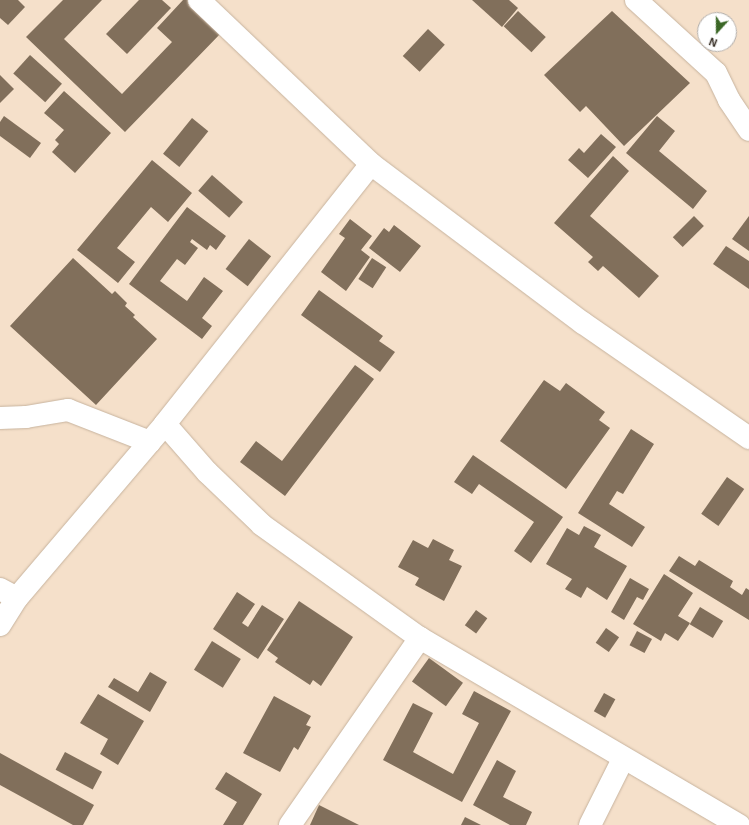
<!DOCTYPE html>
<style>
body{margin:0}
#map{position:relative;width:749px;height:825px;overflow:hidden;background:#f5e0ca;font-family:"Exo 2",sans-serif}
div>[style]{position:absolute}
.building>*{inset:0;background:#816f5b;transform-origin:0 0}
.roads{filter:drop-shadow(0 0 1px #c7b39e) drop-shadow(0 0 1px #c7b39e)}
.street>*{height:22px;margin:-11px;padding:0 11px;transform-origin:11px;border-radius:11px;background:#fff}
span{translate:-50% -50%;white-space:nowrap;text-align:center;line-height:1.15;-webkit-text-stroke:4px #fff;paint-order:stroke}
.north{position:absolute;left:697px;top:12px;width:40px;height:40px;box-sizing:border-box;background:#fff;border:1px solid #b1adaa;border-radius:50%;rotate:201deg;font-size:11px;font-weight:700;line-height:16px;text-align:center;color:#3b332a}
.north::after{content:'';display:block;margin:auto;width:14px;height:18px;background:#3b6726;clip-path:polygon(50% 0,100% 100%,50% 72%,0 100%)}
</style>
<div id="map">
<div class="building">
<div style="clip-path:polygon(0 0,18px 0,25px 7px,8px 25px,0 18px)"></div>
<div style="clip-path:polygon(63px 0,102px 0,64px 39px,122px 94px,172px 42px,157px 28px,183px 0,189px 0,222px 32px,125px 132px,26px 37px)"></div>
<div style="clip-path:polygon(139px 0,162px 0,171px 8px,127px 54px,106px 34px)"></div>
<div style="clip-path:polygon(472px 0,509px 0,518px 8px,502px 27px)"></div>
<div style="left:518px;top:11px;width:38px;height:21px;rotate:43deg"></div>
<div style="clip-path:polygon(612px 11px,690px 83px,624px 146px,586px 106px,580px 112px,544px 75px)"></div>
<div style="left:428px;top:29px;width:23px;height:37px;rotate:43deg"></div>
<div style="left:30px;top:55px;width:43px;height:25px;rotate:42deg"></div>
<div style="clip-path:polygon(0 75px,14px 89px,0 103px)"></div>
<div style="clip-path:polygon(64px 91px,111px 133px,75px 173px,52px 152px,59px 144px,55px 140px,64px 130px,44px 113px)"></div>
<div style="clip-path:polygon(4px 116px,41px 143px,30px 158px,0 136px,0 122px)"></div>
<div style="clip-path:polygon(657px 116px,675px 131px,659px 151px,707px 191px,693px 209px,626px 153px)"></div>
<div style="left:192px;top:118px;width:21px;height:46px;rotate:39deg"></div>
<div style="clip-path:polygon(601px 134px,616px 147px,588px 178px,568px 160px,579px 148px,584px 153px)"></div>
<div style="clip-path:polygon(613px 156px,629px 171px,590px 216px,659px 276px,639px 298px,603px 266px,598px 271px,588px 262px,593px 257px,554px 223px)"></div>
<div style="clip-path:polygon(152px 160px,192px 193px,168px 222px,151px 207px,117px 248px,135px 262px,118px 283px,77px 250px)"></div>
<div style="left:212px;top:175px;width:41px;height:21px;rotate:41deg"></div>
<div style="clip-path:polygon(187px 207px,226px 236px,216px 250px,210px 245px,207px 250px,192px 239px,190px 242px,198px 248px,185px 265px,177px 259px,160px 281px,187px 301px,204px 277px,223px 291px,202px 318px,212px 326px,202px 339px,129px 284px)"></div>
<div style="left:694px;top:216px;width:14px;height:30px;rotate:45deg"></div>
<div style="clip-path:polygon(749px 216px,749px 251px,732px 239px)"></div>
<div style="clip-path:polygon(350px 219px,372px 236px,361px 250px,370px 257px,346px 291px,321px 272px,345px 238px,339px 234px)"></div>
<div style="clip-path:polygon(394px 225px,421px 246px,400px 272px,369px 248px,384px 228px,389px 232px)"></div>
<div style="left:249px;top:239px;width:28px;height:38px;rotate:38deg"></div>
<div style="clip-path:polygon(726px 246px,749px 261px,749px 289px,713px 264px)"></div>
<div style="clip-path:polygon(73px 258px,112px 294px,115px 291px,127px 303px,125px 306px,135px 315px,133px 317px,157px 339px,96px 405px,10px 326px)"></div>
<div style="left:372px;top:258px;width:17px;height:25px;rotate:33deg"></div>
<div style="clip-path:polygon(319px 290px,383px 336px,379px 341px,395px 352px,380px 372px,301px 315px)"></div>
<div style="clip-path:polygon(355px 365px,374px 379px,285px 496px,240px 462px,256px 441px,282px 461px)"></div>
<div style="clip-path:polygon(544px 380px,560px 391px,566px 383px,605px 412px,599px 420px,610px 428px,566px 489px,500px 441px)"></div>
<div style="clip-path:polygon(631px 429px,654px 444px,623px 494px,617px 491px,609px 504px,645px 527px,632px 547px,578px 513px)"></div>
<div style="clip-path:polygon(473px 455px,563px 517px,531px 563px,514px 551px,534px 522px,479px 484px,472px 494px,454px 482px)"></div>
<div style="left:727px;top:477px;width:21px;height:45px;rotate:35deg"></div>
<div style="clip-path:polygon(584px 526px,601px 535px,594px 547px,627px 566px,607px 600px,587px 587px,581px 598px,565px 589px,572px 579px,546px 564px,567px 528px,579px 535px)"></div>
<div style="clip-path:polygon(433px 539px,454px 550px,449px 560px,462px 566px,444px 601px,415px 585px,419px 578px,398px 567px,413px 540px,428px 548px)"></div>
<div style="clip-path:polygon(679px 556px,695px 566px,699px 560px,733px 581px,730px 587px,742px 595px,746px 588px,749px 590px,749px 620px,669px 571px)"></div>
<div style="clip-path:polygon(664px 574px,693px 593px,678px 616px,690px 623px,678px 641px,665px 633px,661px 641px,633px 624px)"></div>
<div style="clip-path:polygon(630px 578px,649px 589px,643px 600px,637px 597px,624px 620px,611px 612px)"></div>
<div style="clip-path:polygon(237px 592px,255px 604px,242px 623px,248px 627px,262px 605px,284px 619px,258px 659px,213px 629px)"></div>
<div style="clip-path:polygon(299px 601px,353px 637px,321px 686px,313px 680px,310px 685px,275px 662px,278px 658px,267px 650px)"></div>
<div style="left:700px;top:607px;width:27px;height:20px;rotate:31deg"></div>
<div style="left:476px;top:610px;width:14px;height:19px;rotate:36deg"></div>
<div style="left:606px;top:628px;width:16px;height:18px;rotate:35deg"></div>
<div style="left:637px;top:631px;width:17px;height:16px;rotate:28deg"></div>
<div style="left:212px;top:641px;width:34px;height:34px;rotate:32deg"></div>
<div style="left:429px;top:658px;width:42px;height:29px;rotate:36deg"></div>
<div style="clip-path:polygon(150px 672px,167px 682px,150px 712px,108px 687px,114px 678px,138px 692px)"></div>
<div style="clip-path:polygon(474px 691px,511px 711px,462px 802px,383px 760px,413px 703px,433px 713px,413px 752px,453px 774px,479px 723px,462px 714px)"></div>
<div style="left:604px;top:693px;width:13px;height:21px;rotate:29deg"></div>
<div style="clip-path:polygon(98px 694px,144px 721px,118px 765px,100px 754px,108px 739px,80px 723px)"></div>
<div style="clip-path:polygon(274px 696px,311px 716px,306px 725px,311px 727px,298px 750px,294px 747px,280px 772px,243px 753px)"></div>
<div style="left:65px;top:752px;width:42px;height:20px;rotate:28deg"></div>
<div style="clip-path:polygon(0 753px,94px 805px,83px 825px,73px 825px,0 785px)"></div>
<div style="clip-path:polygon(497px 760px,516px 771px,503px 797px,532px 812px,526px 825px,510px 825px,473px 805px)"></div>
<div style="clip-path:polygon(226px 772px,262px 794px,243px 825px,223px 825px,237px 802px,215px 789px)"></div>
<div style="clip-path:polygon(319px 805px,359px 825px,310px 825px)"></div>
<div style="clip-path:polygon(465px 817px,481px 825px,461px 825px)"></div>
</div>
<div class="roads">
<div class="street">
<div style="left:199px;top:0;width:238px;rotate:43.6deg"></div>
<div style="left:371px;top:164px;width:265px;rotate:36.9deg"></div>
<div style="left:583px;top:323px;width:202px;rotate:34.7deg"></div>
<div style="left:636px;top:0;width:108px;rotate:42.4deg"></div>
<div style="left:716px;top:73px;width:30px;rotate:64deg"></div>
<div style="left:729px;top:100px;width:36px;rotate:56deg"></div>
<div style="left:371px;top:164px;width:332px;rotate:128.4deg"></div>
<div style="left:165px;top:424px;width:64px;rotate:48.8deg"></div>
<div style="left:207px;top:472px;width:76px;rotate:43.9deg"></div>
<div style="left:262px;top:525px;width:194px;rotate:35.6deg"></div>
<div style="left:420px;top:638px;width:370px;rotate:30.4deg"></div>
<div style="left:0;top:418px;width:26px;rotate:-2deg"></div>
<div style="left:26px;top:417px;width:43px;rotate:-9.5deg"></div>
<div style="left:68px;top:410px;width:88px;rotate:21.3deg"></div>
<div style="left:0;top:589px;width:19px;rotate:28deg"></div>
<div style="left:0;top:625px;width:32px;rotate:-58deg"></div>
<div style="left:17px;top:598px;width:228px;rotate:-49.6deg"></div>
<div style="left:290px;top:825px;width:228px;rotate:-55.2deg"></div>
<div style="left:590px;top:825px;width:74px;rotate:-63.4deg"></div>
</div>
</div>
<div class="north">N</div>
</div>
